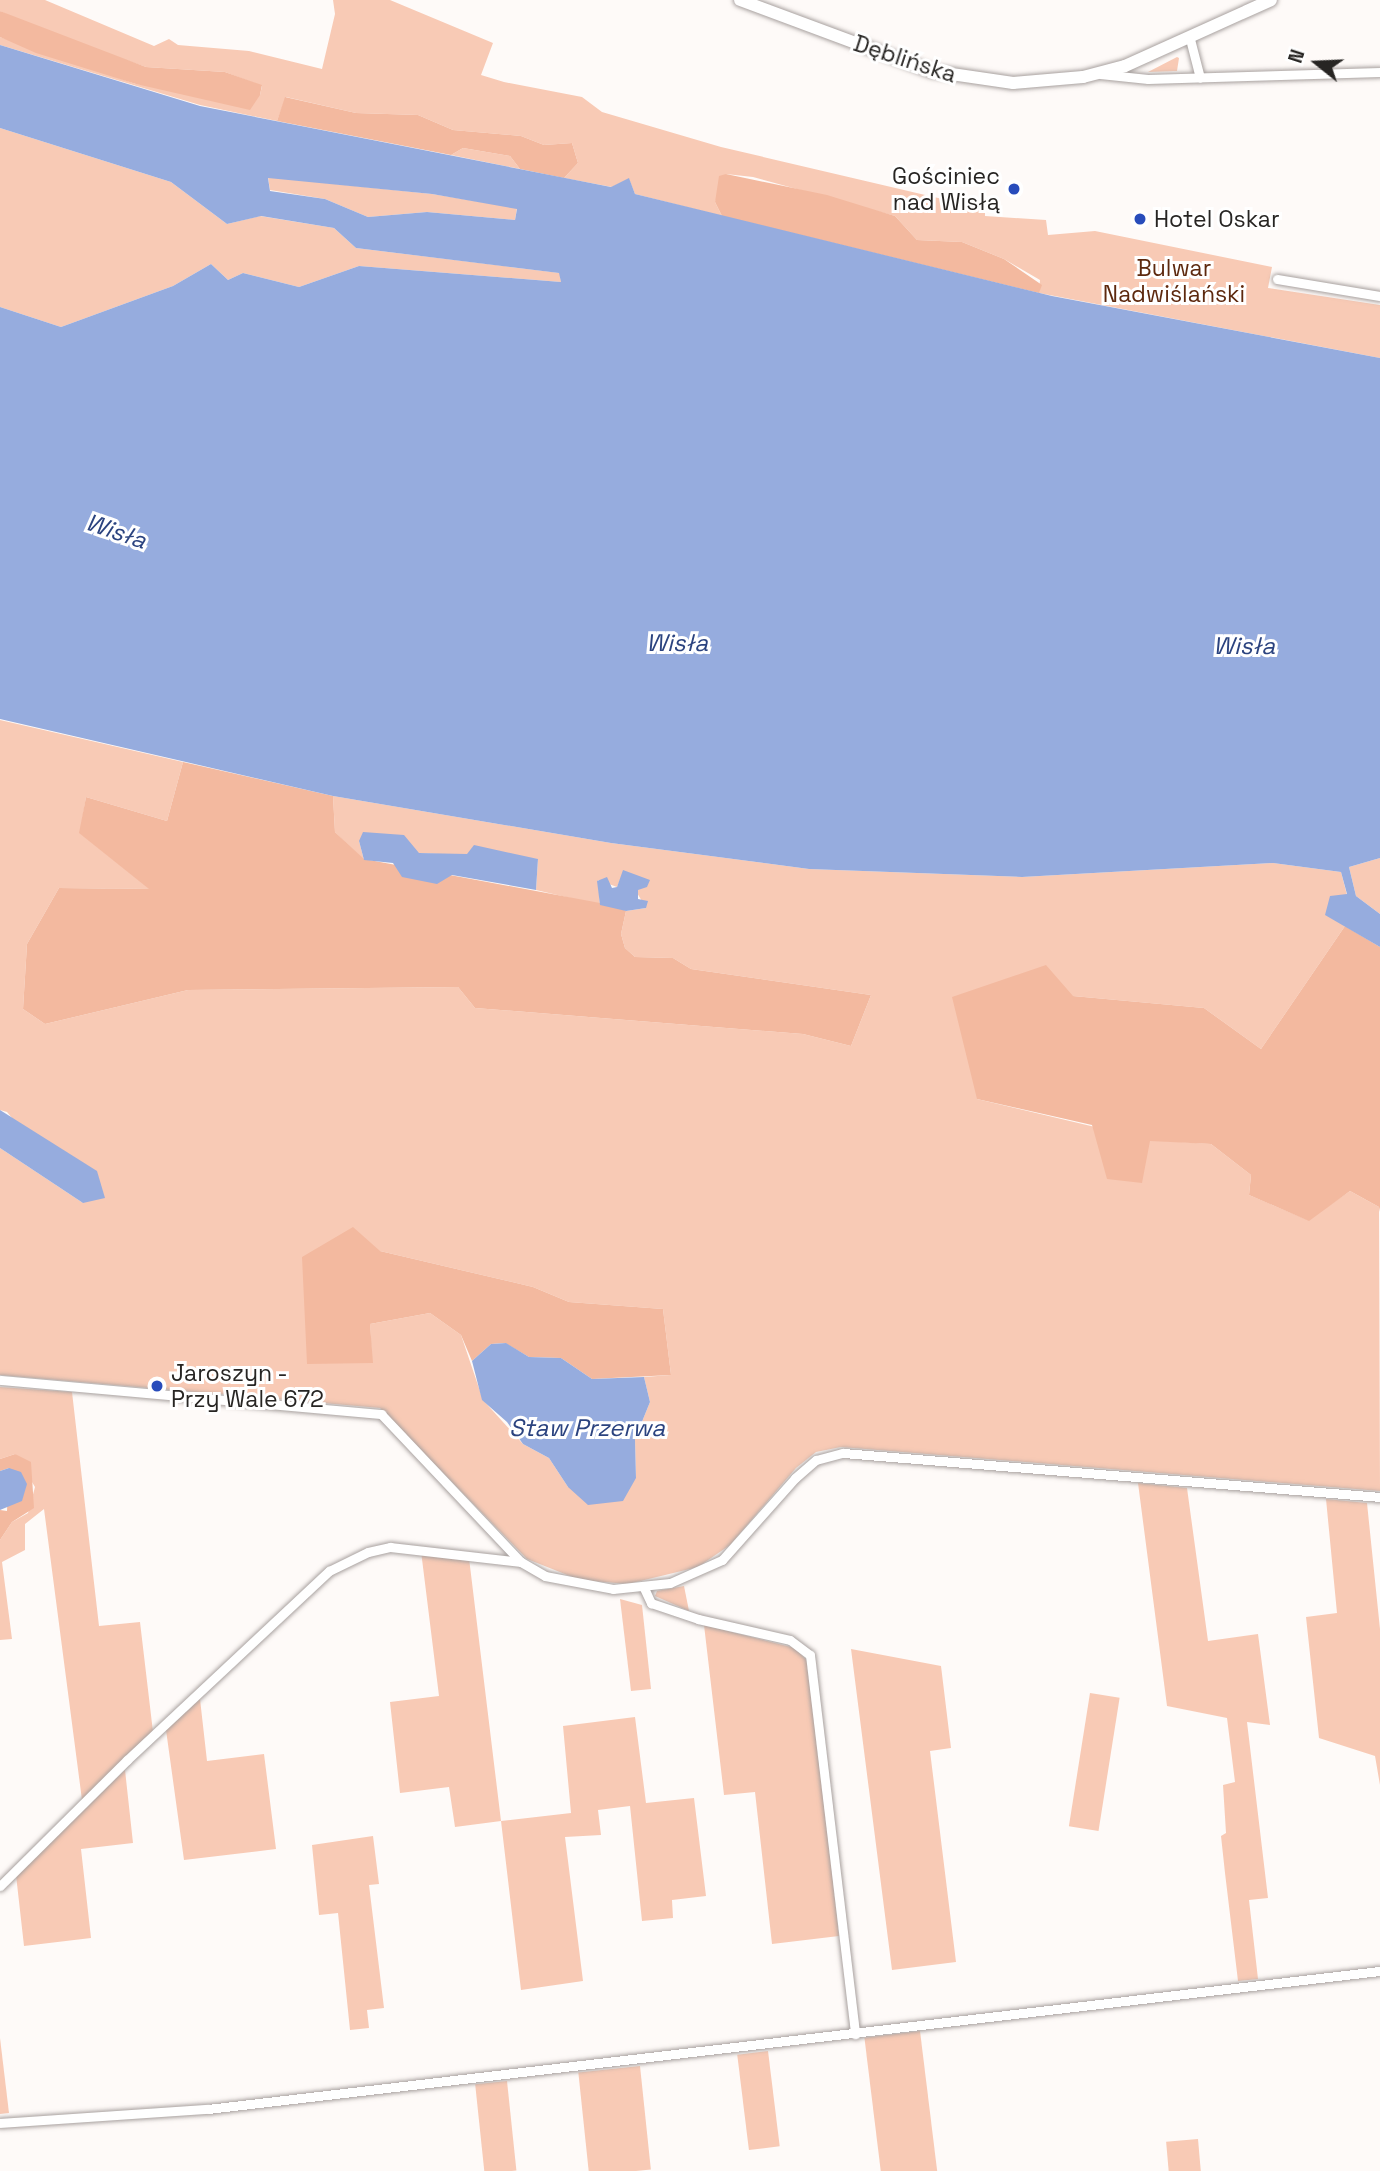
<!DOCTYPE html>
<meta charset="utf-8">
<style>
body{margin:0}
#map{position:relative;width:1380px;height:2171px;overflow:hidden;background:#fefaf8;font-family:"Space Grotesk",sans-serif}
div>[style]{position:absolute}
.green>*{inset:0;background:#f8cab5;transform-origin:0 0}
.forest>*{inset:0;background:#f3b99f}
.water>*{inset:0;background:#96acde}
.roads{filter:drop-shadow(0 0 2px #a8a19f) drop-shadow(0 0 2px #a8a19f)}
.street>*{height:9px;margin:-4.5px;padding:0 4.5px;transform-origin:4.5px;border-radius:4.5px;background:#fff}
.secondary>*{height:12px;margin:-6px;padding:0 6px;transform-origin:6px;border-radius:6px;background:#fff}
.dots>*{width:19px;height:19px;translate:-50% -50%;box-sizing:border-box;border:4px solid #fff;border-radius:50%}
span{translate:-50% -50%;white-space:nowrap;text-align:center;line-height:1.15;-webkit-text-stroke:6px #fff;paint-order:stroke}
.street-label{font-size:23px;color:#272523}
.poi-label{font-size:23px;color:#272523}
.right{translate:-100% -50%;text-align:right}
.left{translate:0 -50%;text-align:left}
.park-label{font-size:23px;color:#5d290e}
.water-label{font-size:24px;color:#2b437f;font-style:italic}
.north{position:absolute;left:1282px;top:28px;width:70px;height:70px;-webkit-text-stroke:5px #fff;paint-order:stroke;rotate:288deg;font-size:19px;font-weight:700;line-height:28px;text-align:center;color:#272523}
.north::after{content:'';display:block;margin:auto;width:24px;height:32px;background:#272523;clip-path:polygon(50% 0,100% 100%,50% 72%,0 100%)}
</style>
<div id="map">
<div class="green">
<div style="clip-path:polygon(0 0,45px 0,154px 46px,169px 39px,178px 45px,249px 51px,322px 69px,335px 14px,333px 0,390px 0,493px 43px,481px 75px,504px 82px,582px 97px,602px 112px,721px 147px,985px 209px,985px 216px,1046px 220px,1048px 235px,1095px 231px,1272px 267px,1268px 288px,1380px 305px,1380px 358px,1039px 293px,1040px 280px,1004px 259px,962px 242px,917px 240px,895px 216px,753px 177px,726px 174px,715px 202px,722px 216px,635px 194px,629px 179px,612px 187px,564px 178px,578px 163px,572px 143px,544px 145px,521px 136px,453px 130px,418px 115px,356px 113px,286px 97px,277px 121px,200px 105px,0 45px,0 37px,136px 84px,260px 95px,262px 86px,225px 72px,146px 67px,29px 26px,0 11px)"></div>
<div style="clip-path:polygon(1179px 58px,1177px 71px,1148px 72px,1177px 57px)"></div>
<div style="clip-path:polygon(0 128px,171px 182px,227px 224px,260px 216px,334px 228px,356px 248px,560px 273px,561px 282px,359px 266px,299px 287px,243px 273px,228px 280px,211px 264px,173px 286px,61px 327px,0 307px)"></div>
<div style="clip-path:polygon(463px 148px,510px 156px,520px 169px,451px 155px)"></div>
<div style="clip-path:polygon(268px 177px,432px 194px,517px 208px,515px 220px,427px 212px,368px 217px,325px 199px,270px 190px)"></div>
<div style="clip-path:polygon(evenodd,0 720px,183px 762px,167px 821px,86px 797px,80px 833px,150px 889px,59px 888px,27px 944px,23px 1009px,45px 1024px,188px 990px,458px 987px,475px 1008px,803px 1034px,851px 1046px,871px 995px,691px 969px,673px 958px,635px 957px,625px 948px,621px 934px,626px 911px,646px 908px,624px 871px,617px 887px,598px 880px,600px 905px,536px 890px,538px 859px,419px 853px,359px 841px,364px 860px,335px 832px,333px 796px,611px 843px,809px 869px,1022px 877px,1273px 863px,1341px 872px,1347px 895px,1326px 914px,1345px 926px,1261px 1049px,1204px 1008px,1073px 996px,977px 1099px,1150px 1140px,1211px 1144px,1251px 1175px,1249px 1195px,1308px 1220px,1350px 1191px,1379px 1207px,1380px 1491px,841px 1447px,816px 1452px,796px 1468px,730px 1545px,698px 1567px,628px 1584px,580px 1580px,527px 1559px,380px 1408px,0 1375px,0 1148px,83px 1203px,7px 1112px,0 1110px,0 720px,380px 1251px,533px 1287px,569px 1302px,663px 1309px,671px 1375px,644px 1377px,650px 1402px,635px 1439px,636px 1478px,568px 1487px,549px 1458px,523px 1444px,483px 1400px,461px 1335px,430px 1313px,370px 1324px,372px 1363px,307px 1363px,380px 1251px)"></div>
<div style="clip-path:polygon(1380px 858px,1380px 914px,1356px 896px,1349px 867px)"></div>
<div style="clip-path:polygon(0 1387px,72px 1392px,99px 1626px,140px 1622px,153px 1732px,82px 1800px,44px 1509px,25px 1524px,25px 1550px,2px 1562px,12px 1639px,0 1640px,0 1540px,12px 1522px,28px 1513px,35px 1487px,15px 1454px,0 1459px)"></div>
<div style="clip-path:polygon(1138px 1483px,1187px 1488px,1208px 1641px,1258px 1634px,1270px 1725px,1247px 1722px,1268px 1898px,1249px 1900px,1258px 1979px,1238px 1981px,1225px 1873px,1221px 1836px,1226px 1833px,1223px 1785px,1235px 1782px,1227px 1718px,1167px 1706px)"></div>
<div style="clip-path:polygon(1326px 1499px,1367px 1503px,1380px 1629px,1380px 1785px,1375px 1756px,1319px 1738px,1306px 1617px,1337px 1613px)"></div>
<div style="clip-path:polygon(421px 1551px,469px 1558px,501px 1821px,571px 1813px,563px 1726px,635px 1717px,646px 1803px,694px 1798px,706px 1896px,672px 1900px,673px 1918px,642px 1921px,630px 1806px,598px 1810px,601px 1835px,565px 1837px,583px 1981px,521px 1990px,501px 1821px,455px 1827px,449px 1787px,400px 1793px,390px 1702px,439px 1696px)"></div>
<div style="clip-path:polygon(684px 1586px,689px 1611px,655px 1596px,657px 1591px)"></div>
<div style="clip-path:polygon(620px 1599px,642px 1605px,651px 1689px,631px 1691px)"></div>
<div style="clip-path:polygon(704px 1625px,795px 1648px,809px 1663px,839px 1936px,772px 1944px,755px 1792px,724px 1795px)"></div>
<div style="clip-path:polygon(851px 1649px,941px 1666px,951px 1748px,930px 1751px,956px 1962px,892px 1970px)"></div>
<div style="left:1090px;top:1693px;width:30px;height:135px;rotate:9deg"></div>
<div style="clip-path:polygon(200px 1699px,207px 1761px,264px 1754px,276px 1849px,184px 1860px,166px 1730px)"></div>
<div style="clip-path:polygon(125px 1770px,133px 1843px,81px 1849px,91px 1938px,24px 1946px,16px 1875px)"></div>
<div style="clip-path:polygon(373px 1836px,379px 1884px,369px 1885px,384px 2008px,367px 2010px,369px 2028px,350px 2030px,338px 1913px,319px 1915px,312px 1845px)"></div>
<div style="left:920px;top:2031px;width:141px;height:56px;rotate:83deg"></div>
<div style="clip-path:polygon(0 2038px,9px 2113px,0 2114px)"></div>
<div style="left:768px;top:2051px;width:96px;height:31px;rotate:83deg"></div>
<div style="left:640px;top:2066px;width:104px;height:62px;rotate:84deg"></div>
<div style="left:507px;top:2081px;width:90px;height:32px;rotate:84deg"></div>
<div style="left:1198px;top:2139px;width:32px;height:32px;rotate:85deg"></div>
</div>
<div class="forest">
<div style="clip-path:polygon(0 11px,146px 67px,225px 72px,262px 85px,260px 95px,250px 110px,136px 84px,36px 53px,0 37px)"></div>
<div style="clip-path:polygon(285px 97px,356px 113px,418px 115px,453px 130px,521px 136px,544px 145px,572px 143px,578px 163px,564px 178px,520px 169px,510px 156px,463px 148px,451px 155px,277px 121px)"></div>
<div style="clip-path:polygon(726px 174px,827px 195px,895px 216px,917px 240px,962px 242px,1004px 259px,1042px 285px,1039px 293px,722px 216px,715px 202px,719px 176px)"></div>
<div style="clip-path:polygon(183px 762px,333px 796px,335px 832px,364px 859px,616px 906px,626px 911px,621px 934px,625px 948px,635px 957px,673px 958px,691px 969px,871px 995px,851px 1046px,803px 1034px,475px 1008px,458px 987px,188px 990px,45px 1024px,23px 1009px,27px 944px,59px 888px,149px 889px,79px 833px,86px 797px,167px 821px)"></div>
<div style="clip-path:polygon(1345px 926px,1380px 947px,1380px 1212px,1379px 1207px,1350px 1191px,1309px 1221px,1249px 1195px,1251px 1175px,1211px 1144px,1150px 1141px,1142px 1183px,1107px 1179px,1092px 1125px,977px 1099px,952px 997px,1046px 965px,1073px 996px,1204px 1008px,1261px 1049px)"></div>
<div style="clip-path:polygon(353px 1227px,380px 1251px,533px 1287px,569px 1302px,663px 1309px,671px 1375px,592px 1379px,561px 1358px,529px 1357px,505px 1343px,491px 1344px,472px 1361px,461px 1335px,430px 1313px,370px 1324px,373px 1363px,307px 1364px,302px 1257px)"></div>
<div style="clip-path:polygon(15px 1454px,31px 1462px,34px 1508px,12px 1522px,0 1540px,0 1510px,7px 1511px,9px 1468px,0 1471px,0 1459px)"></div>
</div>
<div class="water">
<div style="clip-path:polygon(evenodd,0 45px,200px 106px,611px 187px,629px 178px,635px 194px,1052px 296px,1380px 358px,1380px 858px,1349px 867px,1356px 896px,1380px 914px,1380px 947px,1325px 915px,1330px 896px,1347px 894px,1341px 872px,1273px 863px,1022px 877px,809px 869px,611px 843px,333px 796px,0 719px,0 307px,61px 327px,173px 286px,211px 264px,228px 280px,243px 273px,299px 287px,359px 266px,561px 282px,559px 273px,356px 248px,334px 228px,261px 216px,227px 224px,171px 182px,0 128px,0 45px,268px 178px,432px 194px,517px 209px,515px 220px,427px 212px,368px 217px,325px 199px,270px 191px,268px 178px)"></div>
<div style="clip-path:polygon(363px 832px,404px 835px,419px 853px,467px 854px,474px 845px,538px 859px,536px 890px,452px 875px,437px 884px,402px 877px,393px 863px,364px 860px,359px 841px)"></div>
<div style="clip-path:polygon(623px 870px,650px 880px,647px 887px,638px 890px,638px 899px,648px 901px,646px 908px,626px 911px,600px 905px,597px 881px,607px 877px,612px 888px,617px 887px)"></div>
<div style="clip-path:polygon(0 1110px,97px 1171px,105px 1198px,83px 1203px,0 1148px)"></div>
<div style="clip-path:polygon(506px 1343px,529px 1357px,561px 1358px,592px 1379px,644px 1377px,650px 1402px,635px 1439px,636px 1478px,623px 1501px,588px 1505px,568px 1487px,549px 1458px,523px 1444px,507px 1422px,482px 1400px,472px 1361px,491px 1344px)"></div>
<div style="clip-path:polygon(9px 1468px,21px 1472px,27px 1484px,22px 1501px,0 1510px,0 1471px)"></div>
</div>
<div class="roads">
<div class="street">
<div style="left:1190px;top:39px;width:40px;rotate:75.6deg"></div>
<div style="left:1100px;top:74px;width:48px;rotate:5.9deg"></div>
<div style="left:1148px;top:79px;width:232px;rotate:-1.7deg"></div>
<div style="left:1277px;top:279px;width:104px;rotate:9.4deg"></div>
<div style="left:0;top:1380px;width:383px;rotate:5.1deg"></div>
<div style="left:381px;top:1414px;width:204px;rotate:46.6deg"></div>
<div style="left:521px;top:1562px;width:28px;rotate:30deg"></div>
<div style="left:545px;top:1576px;width:69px;rotate:10.8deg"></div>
<div style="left:613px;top:1589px;width:57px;rotate:-6deg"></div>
<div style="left:670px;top:1583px;width:57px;rotate:-23.9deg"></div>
<div style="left:722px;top:1560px;width:110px;rotate:-48.3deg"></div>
<div style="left:795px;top:1478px;width:28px;rotate:-41deg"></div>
<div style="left:816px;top:1460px;width:28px;rotate:-15deg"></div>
<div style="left:843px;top:1453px;width:539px;rotate:4.68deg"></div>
<div style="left:644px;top:1588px;width:17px;rotate:65deg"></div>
<div style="left:651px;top:1603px;width:50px;rotate:18.8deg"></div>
<div style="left:698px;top:1619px;width:94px;rotate:12.9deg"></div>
<div style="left:790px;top:1640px;width:25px;rotate:37deg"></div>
<div style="left:810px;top:1655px;width:382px;rotate:83.2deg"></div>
<div style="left:0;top:1886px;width:179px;rotate:-44.8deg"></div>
<div style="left:127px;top:1760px;width:277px;rotate:-43.1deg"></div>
<div style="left:329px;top:1571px;width:43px;rotate:-26deg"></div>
<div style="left:368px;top:1552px;width:23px;rotate:-13deg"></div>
<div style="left:390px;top:1547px;width:132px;rotate:6.5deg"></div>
<div style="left:0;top:2123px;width:208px;rotate:-3.9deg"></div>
<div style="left:208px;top:2109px;width:1180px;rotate:-6.72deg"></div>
</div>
<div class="secondary">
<div style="left:740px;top:0;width:204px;rotate:20.4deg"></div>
<div style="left:931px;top:71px;width:83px;rotate:8.3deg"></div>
<div style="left:1013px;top:83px;width:70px;rotate:-4.9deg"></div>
<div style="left:1083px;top:77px;width:43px;rotate:-14.7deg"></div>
<div style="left:1125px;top:66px;width:160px;rotate:-24.3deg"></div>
</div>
</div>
<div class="dots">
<div style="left:1014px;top:189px;background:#284cbb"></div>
<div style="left:1140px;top:219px;background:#284cbb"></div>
<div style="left:157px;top:1386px;background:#284cbb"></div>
</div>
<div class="street-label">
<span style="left:905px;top:59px;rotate:18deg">Dęblińska</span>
</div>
<div class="poi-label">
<span class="right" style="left:1000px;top:189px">Gościniec<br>nad Wisłą</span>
<span class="left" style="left:1154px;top:219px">Hotel Oskar</span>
<span class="left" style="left:171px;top:1386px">Jaroszyn -<br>Przy Wale 672</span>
</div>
<div class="park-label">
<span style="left:1174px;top:281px">Bulwar<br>Nadwiślański</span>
</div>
<div class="water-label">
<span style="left:116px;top:531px;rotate:19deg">Wisła</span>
<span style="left:677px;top:643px">Wisła</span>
<span style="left:1244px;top:646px">Wisła</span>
<span style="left:587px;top:1428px">Staw Przerwa</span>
</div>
<div class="north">N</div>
</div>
